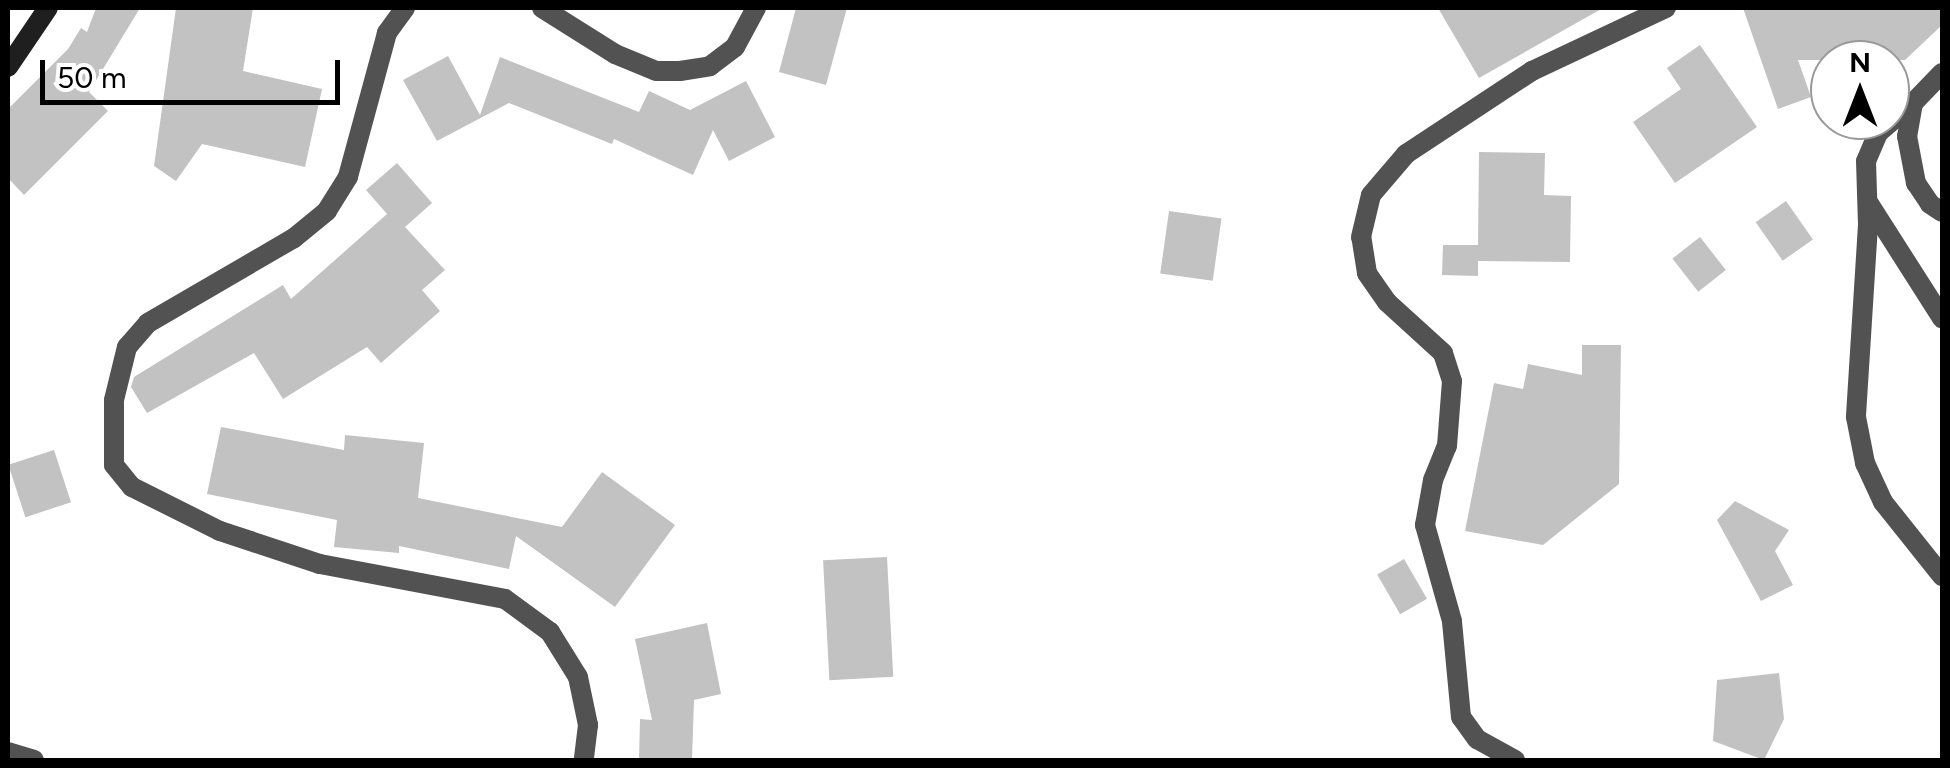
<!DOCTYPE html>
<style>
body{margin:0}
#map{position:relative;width:1950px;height:768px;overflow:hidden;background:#fff;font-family:Figtree,sans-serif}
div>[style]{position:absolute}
.building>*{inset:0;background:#c2c2c2;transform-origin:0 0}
.street>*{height:20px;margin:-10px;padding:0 10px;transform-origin:10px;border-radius:10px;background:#525252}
.secondary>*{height:20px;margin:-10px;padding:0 10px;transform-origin:10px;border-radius:10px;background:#1f1f1f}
span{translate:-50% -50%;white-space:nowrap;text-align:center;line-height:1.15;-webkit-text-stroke:8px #fff;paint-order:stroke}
.frame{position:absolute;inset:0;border:10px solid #000;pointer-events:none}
.north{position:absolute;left:1810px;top:40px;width:100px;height:100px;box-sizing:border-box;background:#fff;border:2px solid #999;border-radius:50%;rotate:0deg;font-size:28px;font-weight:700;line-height:40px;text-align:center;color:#000}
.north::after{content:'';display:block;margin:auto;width:35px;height:45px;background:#000;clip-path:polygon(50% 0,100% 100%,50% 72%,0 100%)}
.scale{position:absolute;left:40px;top:60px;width:300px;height:45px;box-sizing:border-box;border:5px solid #000;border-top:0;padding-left:12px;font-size:30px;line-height:35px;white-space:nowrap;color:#000;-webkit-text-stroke:8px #fff;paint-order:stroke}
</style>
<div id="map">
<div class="building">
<div style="clip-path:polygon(96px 8px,140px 8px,89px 92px,108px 111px,24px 195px,8px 178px,8px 109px,68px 49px,81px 28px,87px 32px)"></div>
<div style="clip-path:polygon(176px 8px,253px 8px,243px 71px,322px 89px,305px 167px,202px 144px,176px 181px,154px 166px)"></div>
<div style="clip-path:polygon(796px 8px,847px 8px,826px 85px,779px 72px)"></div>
<div style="clip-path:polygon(1438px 8px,1603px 8px,1479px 78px)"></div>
<div style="clip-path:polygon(1743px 8px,1942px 8px,1942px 25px,1905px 60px,1798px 60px,1811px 97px,1778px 109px)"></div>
<div style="clip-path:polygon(1700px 45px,1757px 127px,1675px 183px,1633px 122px,1681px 89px,1667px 68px)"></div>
<div style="clip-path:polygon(448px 56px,480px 115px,500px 57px,639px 112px,649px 91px,690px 110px,746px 81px,775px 137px,729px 161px,713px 130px,693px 175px,614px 139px,612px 144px,509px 103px,437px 141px,403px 80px)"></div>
<div style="clip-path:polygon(1479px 152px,1545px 153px,1544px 195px,1571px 196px,1570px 262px,1478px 261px,1478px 276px,1442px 275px,1443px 245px,1478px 245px)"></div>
<div style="clip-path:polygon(397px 163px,432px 203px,405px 227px,445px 270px,422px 290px,440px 311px,381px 363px,367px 347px,283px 399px,254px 353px,147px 413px,131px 387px,134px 377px,283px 285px,291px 299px,387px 214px,366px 190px)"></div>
<div style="left:1786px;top:201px;width:47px;height:37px;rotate:55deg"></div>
<div style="left:1169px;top:211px;width:53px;height:63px;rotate:8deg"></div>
<div style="left:1700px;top:237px;width:42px;height:35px;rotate:52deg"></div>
<div style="clip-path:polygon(1582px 345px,1621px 345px,1619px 484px,1543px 545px,1465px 531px,1494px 383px,1523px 389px,1528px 364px,1582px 375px)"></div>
<div style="clip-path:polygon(221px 427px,344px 450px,345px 435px,424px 443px,418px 498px,562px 527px,602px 472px,675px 525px,615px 607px,516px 536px,509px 569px,399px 546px,399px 553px,334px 547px,337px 520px,207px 494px)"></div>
<div style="left:54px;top:450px;width:55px;height:48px;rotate:72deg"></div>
<div style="clip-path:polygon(1735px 501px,1789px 530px,1775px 551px,1793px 585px,1761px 601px,1717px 520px)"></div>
<div style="left:887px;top:557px;width:120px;height:64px;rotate:87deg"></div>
<div style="left:1404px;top:559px;width:46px;height:31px;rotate:60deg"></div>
<div style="clip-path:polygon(707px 623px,721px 694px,694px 700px,692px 760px,639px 760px,640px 719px,652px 720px,635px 639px)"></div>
<div style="clip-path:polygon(1779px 673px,1784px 719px,1764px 760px,1713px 741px,1717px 680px)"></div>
</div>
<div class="street">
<div style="left:405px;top:8px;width:31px;rotate:126deg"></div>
<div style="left:387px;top:33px;width:149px;rotate:105.2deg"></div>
<div style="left:348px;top:177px;width:40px;rotate:122deg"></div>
<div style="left:327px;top:211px;width:43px;rotate:140.7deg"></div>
<div style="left:294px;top:238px;width:169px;rotate:149.8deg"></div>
<div style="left:148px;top:323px;width:32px;rotate:131deg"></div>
<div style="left:127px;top:347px;width:55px;rotate:103.8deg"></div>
<div style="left:114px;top:400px;width:65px;rotate:90deg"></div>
<div style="left:114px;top:465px;width:28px;rotate:51deg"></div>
<div style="left:132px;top:487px;width:98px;rotate:26.6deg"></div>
<div style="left:220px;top:531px;width:105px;rotate:18.3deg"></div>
<div style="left:320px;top:564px;width:188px;rotate:10.7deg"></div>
<div style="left:505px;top:599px;width:56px;rotate:36.3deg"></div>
<div style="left:550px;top:632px;width:53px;rotate:58.1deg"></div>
<div style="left:578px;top:677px;width:49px;rotate:78.2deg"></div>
<div style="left:588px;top:725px;width:35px;rotate:97deg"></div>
<div style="left:542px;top:8px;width:86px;rotate:32.2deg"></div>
<div style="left:615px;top:54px;width:44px;rotate:22.5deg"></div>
<div style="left:656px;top:71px;width:24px"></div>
<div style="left:680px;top:71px;width:30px;rotate:-9deg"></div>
<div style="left:710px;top:66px;width:31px;rotate:-37deg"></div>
<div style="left:735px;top:47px;width:44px;rotate:-61.7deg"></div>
<div style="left:1942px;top:73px;width:42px;rotate:134deg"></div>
<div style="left:1913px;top:103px;width:34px;rotate:100deg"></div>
<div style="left:1907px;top:136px;width:48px;rotate:79.2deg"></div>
<div style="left:1916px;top:183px;width:25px;rotate:56deg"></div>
<div style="left:1930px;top:204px;width:14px;rotate:34deg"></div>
<div style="left:1913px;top:103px;width:46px;rotate:139.4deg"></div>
<div style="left:1878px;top:133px;width:30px;rotate:113deg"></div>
<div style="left:1866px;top:161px;width:64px;rotate:88.2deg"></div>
<div style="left:1868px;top:225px;width:192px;rotate:93.6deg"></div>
<div style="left:1856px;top:417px;width:47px;rotate:78.9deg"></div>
<div style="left:1865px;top:463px;width:43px;rotate:65.2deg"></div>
<div style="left:1883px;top:502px;width:95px;rotate:51.4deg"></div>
<div style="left:1868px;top:202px;width:138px;rotate:57.5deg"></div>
<div style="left:8px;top:752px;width:27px;rotate:17deg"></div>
<div style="left:1515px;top:760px;width:43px;rotate:-151.1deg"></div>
<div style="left:1477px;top:739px;width:27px;rotate:-126deg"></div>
<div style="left:1461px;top:717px;width:96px;rotate:-95.4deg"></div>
<div style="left:1452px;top:621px;width:100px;rotate:-105.7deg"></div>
<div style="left:1425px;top:525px;width:46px;rotate:-79.9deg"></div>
<div style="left:1433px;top:480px;width:37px;rotate:-68deg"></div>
<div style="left:1447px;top:446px;width:65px;rotate:-85.6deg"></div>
<div style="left:1452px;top:381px;width:29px;rotate:-108deg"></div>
<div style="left:1443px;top:353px;width:76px;rotate:-137.7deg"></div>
<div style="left:1387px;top:302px;width:35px;rotate:-125deg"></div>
<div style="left:1367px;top:273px;width:36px;rotate:-99deg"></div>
<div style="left:1361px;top:237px;width:43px;rotate:-76.6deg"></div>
<div style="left:1371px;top:195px;width:54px;rotate:-49.5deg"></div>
<div style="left:1406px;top:154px;width:151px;rotate:-33.4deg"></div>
<div style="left:1532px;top:71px;width:148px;rotate:-25.2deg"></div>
</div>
<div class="secondary">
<div style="left:8px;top:67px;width:71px;rotate:-55.9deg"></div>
</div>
<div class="frame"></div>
<div class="north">N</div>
<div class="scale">50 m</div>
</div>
